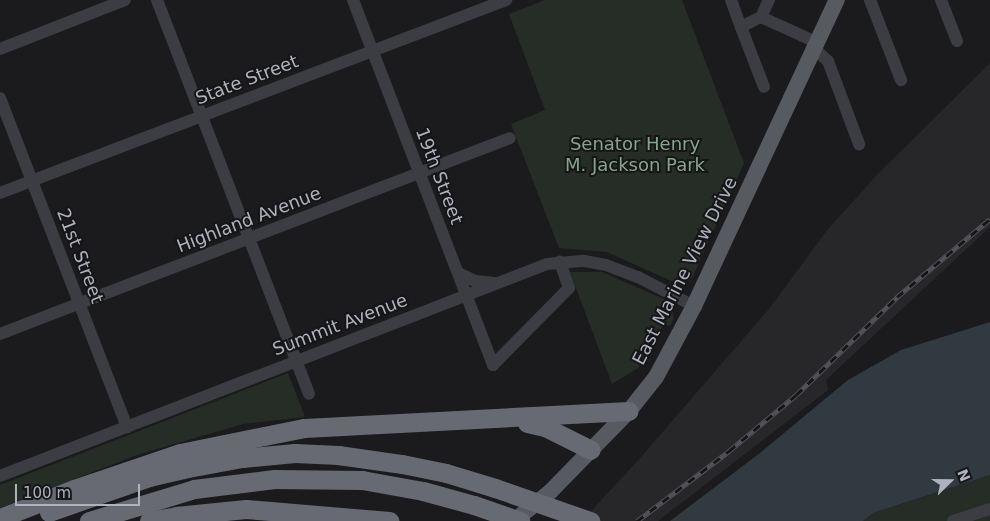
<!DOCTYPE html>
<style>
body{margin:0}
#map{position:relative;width:990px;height:521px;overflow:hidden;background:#1b1b1d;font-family:"DejaVu Sans",sans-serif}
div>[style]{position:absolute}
.built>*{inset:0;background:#27272a}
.green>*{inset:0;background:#252d26}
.water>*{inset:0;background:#313941}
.minor>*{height:12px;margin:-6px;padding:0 6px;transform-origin:6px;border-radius:6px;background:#3c3d42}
.major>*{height:16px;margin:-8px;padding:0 8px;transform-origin:8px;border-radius:8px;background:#585a61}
.highway>*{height:19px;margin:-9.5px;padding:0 9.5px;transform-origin:9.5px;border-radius:9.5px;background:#686a73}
.rail>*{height:4.5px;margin-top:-2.25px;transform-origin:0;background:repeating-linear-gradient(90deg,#161618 0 8px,#515359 0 16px);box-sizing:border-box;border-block:1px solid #515359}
.highway-bridge>*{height:19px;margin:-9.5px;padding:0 9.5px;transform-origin:9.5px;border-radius:9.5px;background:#686a73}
span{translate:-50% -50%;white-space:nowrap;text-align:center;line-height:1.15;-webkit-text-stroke:4px #161618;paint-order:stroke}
.street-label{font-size:18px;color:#aeb2bc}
.park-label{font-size:18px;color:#87a58b}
.north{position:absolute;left:925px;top:456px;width:50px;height:50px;-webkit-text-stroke:4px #161618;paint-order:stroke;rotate:68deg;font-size:14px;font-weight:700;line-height:20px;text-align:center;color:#aeb2bc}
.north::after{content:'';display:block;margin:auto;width:18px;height:22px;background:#aeb2bc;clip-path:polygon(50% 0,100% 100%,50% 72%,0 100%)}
.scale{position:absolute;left:15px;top:484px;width:125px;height:22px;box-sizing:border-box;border:2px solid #aeb2bc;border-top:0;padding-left:6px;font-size:15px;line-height:18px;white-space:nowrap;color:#aeb2bc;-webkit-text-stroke:4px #161618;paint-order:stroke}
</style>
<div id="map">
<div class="built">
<div style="clip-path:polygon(990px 63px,990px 227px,826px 380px,828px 390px,658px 521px,582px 521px,641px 457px,769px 309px,828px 229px,878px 174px)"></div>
</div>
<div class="green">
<div style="clip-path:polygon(545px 0,682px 0,744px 163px,692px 278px,678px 284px,607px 252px,559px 248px,511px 124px,545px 110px,509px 14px)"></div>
<div style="clip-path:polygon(570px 272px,602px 272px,666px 300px,672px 308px,674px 318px,670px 326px,664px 324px,638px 368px,612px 384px)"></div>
<div style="clip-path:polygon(288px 373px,305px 417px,243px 424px,137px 455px,0 508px,0 485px)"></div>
<div style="clip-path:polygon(990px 475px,990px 521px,863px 521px,873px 513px)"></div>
</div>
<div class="water">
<div style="clip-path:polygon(990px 322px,990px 475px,873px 513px,863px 521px,670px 521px,760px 453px,848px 380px,901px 350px)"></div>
</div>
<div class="minor">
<div style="left:157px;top:0;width:422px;rotate:68.9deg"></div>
<div style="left:353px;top:0;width:391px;rotate:69deg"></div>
<div style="left:493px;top:365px;width:108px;rotate:-45.4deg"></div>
<div style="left:569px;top:288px;width:28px;rotate:-109deg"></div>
<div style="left:731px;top:0;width:29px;rotate:70deg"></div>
<div style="left:741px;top:27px;width:22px;rotate:-27deg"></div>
<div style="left:761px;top:17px;width:19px;rotate:-65deg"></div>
<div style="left:870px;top:0;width:86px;rotate:68.8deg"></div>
<div style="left:941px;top:0;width:44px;rotate:68.7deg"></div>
<div style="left:761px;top:17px;width:63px;rotate:24.5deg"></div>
<div style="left:741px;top:27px;width:64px;rotate:69deg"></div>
<div style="left:0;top:49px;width:134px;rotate:-21.4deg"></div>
<div style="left:815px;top:49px;width:18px;rotate:43deg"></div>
<div style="left:828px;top:61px;width:89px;rotate:69.5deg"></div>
<div style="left:0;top:98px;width:353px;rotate:68.9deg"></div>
<div style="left:0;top:193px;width:542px;rotate:-20.88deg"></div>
<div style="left:458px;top:273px;width:19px;rotate:25deg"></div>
<div style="left:475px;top:281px;width:20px;rotate:6deg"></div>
<div style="left:0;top:334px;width:546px;rotate:-21.02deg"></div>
<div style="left:0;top:476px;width:587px;rotate:-21.18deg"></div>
<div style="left:547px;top:264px;width:37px;rotate:-5deg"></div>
<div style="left:584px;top:261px;width:22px;rotate:10deg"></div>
<div style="left:606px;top:265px;width:34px;rotate:21deg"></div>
<div style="left:638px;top:277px;width:63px;rotate:27.4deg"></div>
<div style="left:953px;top:521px;width:39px;rotate:-18deg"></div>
</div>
<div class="major">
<div style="left:514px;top:521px;width:46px;rotate:-38.9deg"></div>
<div style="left:550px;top:492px;width:59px;rotate:-45.7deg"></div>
<div style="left:591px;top:450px;width:54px;rotate:-45.7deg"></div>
<div style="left:629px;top:411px;width:43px;rotate:-51.5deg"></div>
<div style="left:656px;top:377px;width:81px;rotate:-61.8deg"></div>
<div style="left:694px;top:306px;width:338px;rotate:-65deg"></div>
</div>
<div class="highway">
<div style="left:527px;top:423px;width:18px;rotate:13deg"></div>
<div style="left:545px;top:427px;width:51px;rotate:26.6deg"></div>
<div style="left:49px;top:512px;width:106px;rotate:-19.3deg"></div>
<div style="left:149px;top:477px;width:40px;rotate:-13deg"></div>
<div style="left:188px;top:468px;width:55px;rotate:-10.5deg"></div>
<div style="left:242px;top:458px;width:53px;rotate:-5.4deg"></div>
<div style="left:295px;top:453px;width:43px;rotate:2.7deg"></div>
<div style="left:338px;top:455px;width:65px;rotate:8deg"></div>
<div style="left:402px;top:464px;width:45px;rotate:11.6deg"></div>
<div style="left:446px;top:473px;width:51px;rotate:17deg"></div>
<div style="left:0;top:518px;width:79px;rotate:-21.4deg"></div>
<div style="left:74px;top:489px;width:112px;rotate:-18.8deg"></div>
<div style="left:180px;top:453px;width:126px;rotate:-11.4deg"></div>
<div style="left:304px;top:428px;width:325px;rotate:-3deg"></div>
<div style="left:89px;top:521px;width:110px;rotate:-16.9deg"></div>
<div style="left:194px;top:489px;width:81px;rotate:-7.1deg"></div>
<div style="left:274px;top:479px;width:88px;rotate:0.7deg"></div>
<div style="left:362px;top:480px;width:62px;rotate:10.2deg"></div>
<div style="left:423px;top:491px;width:53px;rotate:15.4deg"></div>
<div style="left:149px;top:521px;width:27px;rotate:-10deg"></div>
<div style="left:176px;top:516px;width:70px;rotate:-5.7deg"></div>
<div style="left:246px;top:509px;width:144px;rotate:4.8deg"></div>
</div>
<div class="rail">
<div style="left:637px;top:521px;width:116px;rotate:-37.3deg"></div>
<div style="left:729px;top:451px;width:87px;rotate:-39.9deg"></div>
<div style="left:796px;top:395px;width:141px;rotate:-44.1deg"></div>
<div style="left:897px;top:297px;width:121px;rotate:-40deg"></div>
</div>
<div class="highway-bridge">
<div style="left:495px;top:488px;width:101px;rotate:19.2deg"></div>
<div style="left:474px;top:505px;width:49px;rotate:19.2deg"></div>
</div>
<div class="street-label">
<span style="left:247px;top:80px;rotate:-21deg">State Street</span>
<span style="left:439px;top:176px;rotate:69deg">19th Street</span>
<span style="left:249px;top:220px;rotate:-21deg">Highland Avenue</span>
<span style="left:80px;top:256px;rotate:69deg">21st Street</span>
<span style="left:685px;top:271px;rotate:-63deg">East Marine View Drive</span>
<span style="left:340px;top:325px;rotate:-21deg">Summit Avenue</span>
</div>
<div class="park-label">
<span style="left:635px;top:155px">Senator Henry<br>M. Jackson Park</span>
</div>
<div class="north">N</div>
<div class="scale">100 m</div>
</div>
